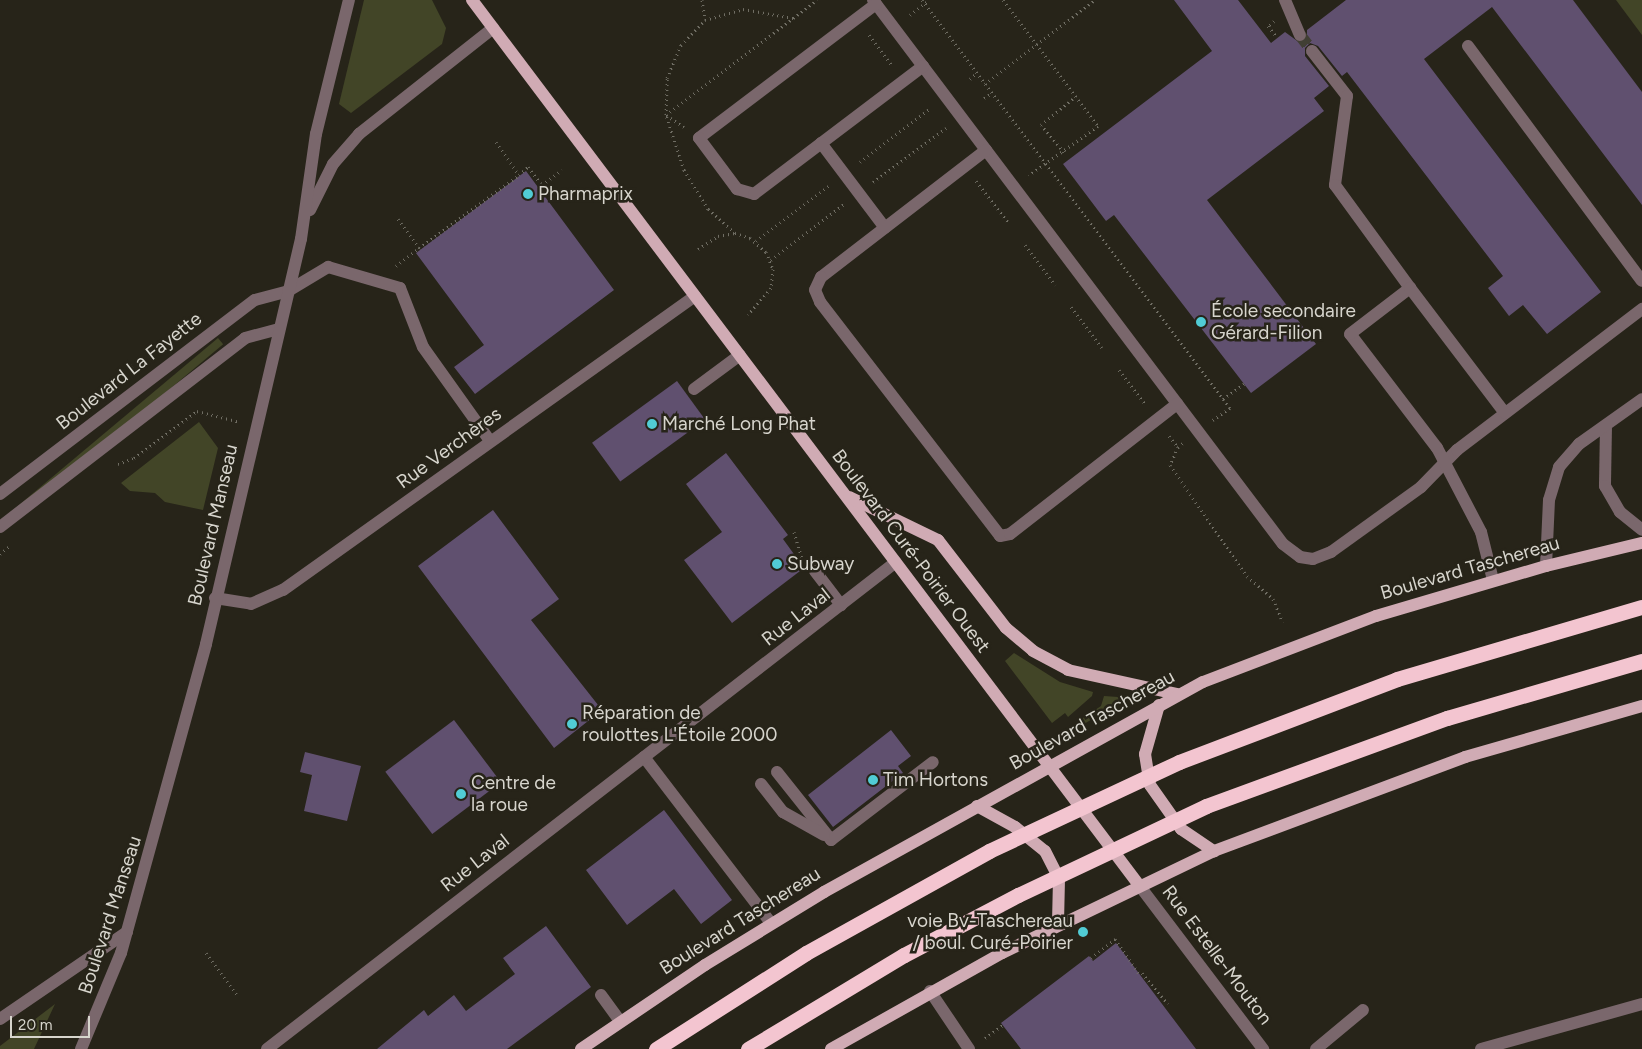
<!DOCTYPE html>
<meta charset="utf-8">
<style>
body{margin:0}
#map{position:relative;width:1642px;height:1049px;overflow:hidden;background:#272419;font-family:Figtree,sans-serif}
div>[style]{position:absolute}
.green>*{inset:0;background:#424527;transform-origin:0 0}
.building>*{inset:0;background:#60506f;transform-origin:0 0}
.minor-tunnel>*{height:12px;margin-top:-6px;transform-origin:0;background:repeating-linear-gradient(90deg,#413f34 0 12px,transparent 0 18px)}
.path>*{height:3px;margin-top:-1.5px;transform-origin:0;background:repeating-linear-gradient(90deg,#706e64 0 1px,transparent 0 5px)}
.minor>*{height:12px;margin:-6px;padding:0 6px;transform-origin:6px;border-radius:6px;background:#7a676c}
.major>*{height:12px;margin:-6px;padding:0 6px;transform-origin:6px;border-radius:6px;background:#d0abb4}
.highway>*{height:15px;margin:-7.5px;padding:0 7.5px;transform-origin:7.5px;border-radius:7.5px;background:#f3c5d0}
.highway-bridge>*{height:15px;margin:-7.5px;padding:0 7.5px;transform-origin:7.5px;border-radius:7.5px;background:#f3c5d0}
.dots>*{width:14px;height:14px;translate:-50% -50%;box-sizing:border-box;border:2px solid #272419;border-radius:50%}
span{translate:-50% -50%;white-space:nowrap;text-align:center;line-height:1.15;-webkit-text-stroke:5px #272419;paint-order:stroke}
.poi-label{font-size:19px;color:#d7d5cd}
.left{translate:0 -50%;text-align:left}
.right{translate:-100% -50%;text-align:right}
.street-label{font-size:19px;color:#d7d5cd}
.scale{position:absolute;left:10px;top:1016px;width:80px;height:22px;box-sizing:border-box;border:2px solid #d7d5cd;border-top:0;padding-left:6px;font-size:15px;line-height:18px;white-space:nowrap;color:#d7d5cd;-webkit-text-stroke:4px #272419;paint-order:stroke}
</style>
<div id="map">
<div class="green">
<div style="clip-path:polygon(364px 0,432px 0,446px 28px,442px 44px,351px 113px,339px 104px)"></div>
<div style="clip-path:polygon(1616px 0,1642px 0,1642px 35px)"></div>
<div style="left:218px;top:338px;width:8px;height:275px;rotate:50deg"></div>
<div style="clip-path:polygon(199px 422px,218px 448px,203px 510px,165px 502px,155px 493px,130px 491px,121px 483px)"></div>
<div style="clip-path:polygon(1014px 653px,1060px 682px,1093px 692px,1092px 696px,1068px 717px,1065px 713px,1052px 723px,1005px 661px)"></div>
<div style="clip-path:polygon(1104px 696px,1118px 697px,1120px 703px,1077px 728px,1074px 724px,1101px 706px)"></div>
<div style="clip-path:polygon(55px 1004px,34px 1049px,0 1049px,0 1046px)"></div>
</div>
<div class="building">
<div style="clip-path:polygon(1174px 0,1238px 0,1271px 43px,1285px 32px,1300px 43px,1307px 39px,1307px 30px,1346px 0,1573px 0,1642px 92px,1642px 205px,1492px 7px,1424px 59px,1601px 292px,1547px 334px,1523px 305px,1509px 316px,1488px 288px,1503px 276px,1347px 72px,1342px 76px,1318px 46px,1310px 43px,1305px 48px,1305px 56px,1329px 86px,1314px 98px,1324px 111px,1207px 200px,1316px 344px,1251px 393px,1114px 215px,1106px 221px,1063px 164px,1212px 51px)"></div>
<div style="clip-path:polygon(526px 171px,614px 290px,475px 394px,454px 367px,484px 345px,416px 253px)"></div>
<div style="left:677px;top:381px;width:48px;height:105px;rotate:54deg"></div>
<div style="clip-path:polygon(726px 453px,788px 535px,783px 539px,804px 568px,732px 623px,684px 560px,722px 532px,686px 484px)"></div>
<div style="clip-path:polygon(493px 510px,559px 599px,531px 620px,602px 710px,554px 748px,418px 566px)"></div>
<div style="left:454px;top:720px;width:78px;height:86px;rotate:53deg"></div>
<div style="clip-path:polygon(891px 730px,911px 756px,898px 766px,903px 773px,833px 827px,808px 795px)"></div>
<div style="clip-path:polygon(305px 752px,361px 766px,347px 821px,304px 811px,312px 775px,300px 772px)"></div>
<div style="clip-path:polygon(664px 810px,732px 900px,701px 924px,674px 889px,627px 925px,586px 870px)"></div>
<div style="clip-path:polygon(546px 926px,591px 987px,507px 1049px,377px 1049px,424px 1010px,428px 1016px,454px 995px,466px 1011px,515px 974px,503px 958px)"></div>
<div style="clip-path:polygon(1116px 943px,1196px 1049px,1021px 1049px,1001px 1023px,1089px 956px,1093px 961px)"></div>
</div>
<div class="minor-tunnel">
<div style="left:1300px;top:35px;width:20px;rotate:53deg"></div>
</div>
<div class="path">
<div style="left:702px;top:0;width:20px;rotate:81deg"></div>
<div style="left:922px;top:0;width:511px;rotate:52.95deg"></div>
<div style="left:1230px;top:408px;width:21px;rotate:145deg"></div>
<div style="left:1003px;top:0;width:158px;rotate:53deg"></div>
<div style="left:1098px;top:126px;width:85px;rotate:144.6deg"></div>
<div style="left:910px;top:15px;width:24px;rotate:-38deg"></div>
<div style="left:1274px;top:21px;width:8px;rotate:140deg"></div>
<div style="left:1268px;top:26px;width:14px;rotate:51deg"></div>
<div style="left:869px;top:35px;width:39px;rotate:53deg"></div>
<div style="left:970px;top:79px;width:9px;rotate:-41deg"></div>
<div style="left:985px;top:84px;width:138px;rotate:-37.4deg"></div>
<div style="left:984px;top:98px;width:9px;rotate:-32deg"></div>
<div style="left:684px;top:127px;width:22px;rotate:-146deg"></div>
<div style="left:666px;top:115px;width:190px;rotate:-37.3deg"></div>
<div style="left:496px;top:142px;width:40px;rotate:55.1deg"></div>
<div style="left:519px;top:175px;width:12px;rotate:-42deg"></div>
<div style="left:528px;top:167px;width:23px;rotate:52deg"></div>
<div style="left:1064px;top:152px;width:35px;rotate:-130deg"></div>
<div style="left:1041px;top:125px;width:45px;rotate:-39.6deg"></div>
<div style="left:860px;top:162px;width:89px;rotate:-37.3deg"></div>
<div style="left:976px;top:181px;width:52px;rotate:52deg"></div>
<div style="left:873px;top:182px;width:91px;rotate:-36.5deg"></div>
<div style="left:538px;top:188px;width:30px;rotate:-37deg"></div>
<div style="left:398px;top:219px;width:36px;rotate:54deg"></div>
<div style="left:419px;top:248px;width:124px;rotate:-36.1deg"></div>
<div style="left:735px;top:233px;width:36px;rotate:-138deg"></div>
<div style="left:708px;top:209px;width:46px;rotate:-121.6deg"></div>
<div style="left:684px;top:170px;width:58px;rotate:-108.1deg"></div>
<div style="left:666px;top:115px;width:37px;rotate:-88deg"></div>
<div style="left:667px;top:78px;width:36px;rotate:-67deg"></div>
<div style="left:681px;top:45px;width:35px;rotate:-46deg"></div>
<div style="left:705px;top:20px;width:40px;rotate:-16deg"></div>
<div style="left:743px;top:9px;width:51px;rotate:10.2deg"></div>
<div style="left:756px;top:241px;width:93px;rotate:-37.1deg"></div>
<div style="left:1025px;top:245px;width:50px;rotate:53.1deg"></div>
<div style="left:698px;top:249px;width:24px;rotate:-33deg"></div>
<div style="left:718px;top:236px;width:17px;rotate:-10deg"></div>
<div style="left:735px;top:233px;width:16px;rotate:18deg"></div>
<div style="left:750px;top:238px;width:21px;rotate:41deg"></div>
<div style="left:766px;top:252px;width:18px;rotate:68deg"></div>
<div style="left:773px;top:269px;width:19px;rotate:96deg"></div>
<div style="left:771px;top:288px;width:35px;rotate:131deg"></div>
<div style="left:771px;top:260px;width:92px;rotate:-37.5deg"></div>
<div style="left:396px;top:266px;width:29px;rotate:-38deg"></div>
<div style="left:1071px;top:307px;width:51px;rotate:52.9deg"></div>
<div style="left:132px;top:366px;width:13px;rotate:-39deg"></div>
<div style="left:1119px;top:370px;width:44px;rotate:52.4deg"></div>
<div style="left:1223px;top:399px;width:26px;rotate:-36deg"></div>
<div style="left:1169px;top:436px;width:14px;rotate:51deg"></div>
<div style="left:1178px;top:447px;width:6px;rotate:-39deg"></div>
<div style="left:1178px;top:447px;width:20px;rotate:114deg"></div>
<div style="left:1170px;top:465px;width:135px;rotate:55.3deg"></div>
<div style="left:1247px;top:576px;width:35px;rotate:41deg"></div>
<div style="left:1273px;top:599px;width:25px;rotate:67deg"></div>
<div style="left:118px;top:464px;width:17px;rotate:-21deg"></div>
<div style="left:134px;top:458px;width:79px;rotate:-36.7deg"></div>
<div style="left:197px;top:411px;width:44px;rotate:14.3deg"></div>
<div style="left:794px;top:532px;width:27px;rotate:73deg"></div>
<div style="left:0;top:554px;width:14px;rotate:-39deg"></div>
<div style="left:206px;top:953px;width:52px;rotate:53.6deg"></div>
<div style="left:1091px;top:958px;width:31px;rotate:-38deg"></div>
<div style="left:1115px;top:939px;width:44px;rotate:55.2deg"></div>
<div style="left:1142px;top:973px;width:40px;rotate:50deg"></div>
<div style="left:985px;top:1038px;width:22px;rotate:-36deg"></div>
</div>
<div class="minor">
<div style="left:873px;top:0;width:681px;rotate:53deg"></div>
<div style="left:1283px;top:544px;width:21px;rotate:37deg"></div>
<div style="left:1300px;top:557px;width:13px;rotate:9deg"></div>
<div style="left:1313px;top:559px;width:19px;rotate:-21deg"></div>
<div style="left:1331px;top:552px;width:111px;rotate:-35.8deg"></div>
<div style="left:1421px;top:487px;width:52px;rotate:-45.8deg"></div>
<div style="left:1457px;top:450px;width:233px;rotate:-37.3deg"></div>
<div style="left:1285px;top:0;width:38px;rotate:67deg"></div>
<div style="left:876px;top:4px;width:222px;rotate:142.9deg"></div>
<div style="left:699px;top:138px;width:64px;rotate:53.3deg"></div>
<div style="left:737px;top:189px;width:18px;rotate:16deg"></div>
<div style="left:754px;top:194px;width:212px;rotate:-37.1deg"></div>
<div style="left:1468px;top:46px;width:292px;rotate:53.5deg"></div>
<div style="left:1312px;top:51px;width:57px;rotate:52.1deg"></div>
<div style="left:1347px;top:96px;width:90px;rotate:97.7deg"></div>
<div style="left:1335px;top:185px;width:127px;rotate:53.9deg"></div>
<div style="left:821px;top:143px;width:106px;rotate:53deg"></div>
<div style="left:986px;top:150px;width:208px;rotate:142.4deg"></div>
<div style="left:821px;top:277px;width:14px;rotate:115deg"></div>
<div style="left:815px;top:290px;width:13px;rotate:67deg"></div>
<div style="left:820px;top:302px;width:295px;rotate:52.4deg"></div>
<div style="left:1000px;top:536px;width:10px;rotate:-11deg"></div>
<div style="left:1010px;top:534px;width:212px;rotate:-37.9deg"></div>
<div style="left:310px;top:210px;width:51px;rotate:-63.4deg"></div>
<div style="left:333px;top:164px;width:40px;rotate:-49deg"></div>
<div style="left:359px;top:134px;width:171px;rotate:-38.3deg"></div>
<div style="left:694px;top:389px;width:57px;rotate:-36.5deg"></div>
<div style="left:1606px;top:426px;width:60px;rotate:91deg"></div>
<div style="left:1605px;top:486px;width:30px;rotate:60deg"></div>
<div style="left:1620px;top:512px;width:28px;rotate:39deg"></div>
<div style="left:0;top:494px;width:320px;rotate:-37.3deg"></div>
<div style="left:255px;top:300px;width:34px;rotate:-15deg"></div>
<div style="left:288px;top:291px;width:47px;rotate:-31deg"></div>
<div style="left:328px;top:267px;width:75px;rotate:16.3deg"></div>
<div style="left:400px;top:288px;width:63px;rotate:68.7deg"></div>
<div style="left:423px;top:347px;width:115px;rotate:54.5deg"></div>
<div style="left:0;top:527px;width:309px;rotate:-37.6deg"></div>
<div style="left:245px;top:338px;width:35px;rotate:-15deg"></div>
<div style="left:1546px;top:566px;width:66px;rotate:-87.4deg"></div>
<div style="left:1549px;top:500px;width:34px;rotate:-73deg"></div>
<div style="left:1559px;top:467px;width:30px;rotate:-49deg"></div>
<div style="left:1579px;top:444px;width:77px;rotate:-35.5deg"></div>
<div style="left:815px;top:571px;width:43px;rotate:52.6deg"></div>
<div style="left:1493px;top:580px;width:49px;rotate:-104deg"></div>
<div style="left:1481px;top:532px;width:95px;rotate:-117.6deg"></div>
<div style="left:1437px;top:448px;width:143px;rotate:-127.3deg"></div>
<div style="left:1350px;top:334px;width:76px;rotate:-37.5deg"></div>
<div style="left:1410px;top:288px;width:157px;rotate:52.8deg"></div>
<div style="left:215px;top:598px;width:36px;rotate:9deg"></div>
<div style="left:251px;top:604px;width:35px;rotate:-24deg"></div>
<div style="left:283px;top:590px;width:506px;rotate:-35.51deg"></div>
<div style="left:644px;top:757px;width:209px;rotate:52.6deg"></div>
<div style="left:777px;top:772px;width:87px;rotate:51.5deg"></div>
<div style="left:831px;top:840px;width:128px;rotate:-37.4deg"></div>
<div style="left:761px;top:784px;width:36px;rotate:52deg"></div>
<div style="left:783px;top:812px;width:47px;rotate:29.3deg"></div>
<div style="left:1139px;top:885px;width:206px;rotate:52.9deg"></div>
<div style="left:930px;top:991px;width:70px;rotate:56.1deg"></div>
<div style="left:601px;top:995px;width:32px;rotate:54deg"></div>
<div style="left:0;top:1019px;width:154px;rotate:-34.4deg"></div>
<div style="left:81px;top:1049px;width:104px;rotate:-67.4deg"></div>
<div style="left:121px;top:953px;width:320px;rotate:-74.6deg"></div>
<div style="left:206px;top:644px;width:416px;rotate:-76.8deg"></div>
<div style="left:301px;top:239px;width:106px;rotate:-81.9deg"></div>
<div style="left:316px;top:134px;width:138px;rotate:-76.2deg"></div>
<div style="left:267px;top:1049px;width:795px;rotate:-37.75deg"></div>
<div style="left:1316px;top:1049px;width:61px;rotate:-39.7deg"></div>
<div style="left:1481px;top:1049px;width:167px;rotate:-15.6deg"></div>
</div>
<div class="major">
<div style="left:472px;top:0;width:1108px;rotate:53deg"></div>
<div style="left:849px;top:497px;width:99px;rotate:25.8deg"></div>
<div style="left:938px;top:540px;width:111px;rotate:52.3deg"></div>
<div style="left:1006px;top:628px;width:35px;rotate:40deg"></div>
<div style="left:1033px;top:651px;width:40px;rotate:28deg"></div>
<div style="left:1068px;top:670px;width:112px;rotate:12.4deg"></div>
<div style="left:1159px;top:705px;width:51px;rotate:105.9deg"></div>
<div style="left:1145px;top:754px;width:31px;rotate:81deg"></div>
<div style="left:1150px;top:785px;width:54px;rotate:54.8deg"></div>
<div style="left:1181px;top:829px;width:40px;rotate:34deg"></div>
<div style="left:977px;top:806px;width:43px;rotate:28.9deg"></div>
<div style="left:1015px;top:827px;width:38px;rotate:39deg"></div>
<div style="left:1045px;top:851px;width:31px;rotate:63deg"></div>
<div style="left:1059px;top:879px;width:45px;rotate:91.3deg"></div>
<div style="left:581px;top:1049px;width:150px;rotate:-34.1deg"></div>
<div style="left:705px;top:965px;width:140px;rotate:-31.5deg"></div>
<div style="left:824px;top:892px;width:433px;rotate:-29deg"></div>
<div style="left:1203px;top:682px;width:185px;rotate:-20.9deg"></div>
<div style="left:1376px;top:616px;width:177px;rotate:-16.4deg"></div>
<div style="left:1546px;top:566px;width:99px;rotate:-13.5deg"></div>
<div style="left:831px;top:1049px;width:196px;rotate:-29.3deg"></div>
<div style="left:1002px;top:953px;width:235px;rotate:-25.7deg"></div>
<div style="left:1214px;top:851px;width:268px;rotate:-20.5deg"></div>
<div style="left:1465px;top:757px;width:184px;rotate:-16.1deg"></div>
</div>
<div class="highway">
<div style="left:1179px;top:762px;width:233px;rotate:-20.8deg"></div>
<div style="left:1397px;top:679px;width:255px;rotate:-16.4deg"></div>
<div style="left:1206px;top:806px;width:257px;rotate:-20.1deg"></div>
<div style="left:1447px;top:718px;width:203px;rotate:-16.3deg"></div>
<div style="left:656px;top:1049px;width:178px;rotate:-32.6deg"></div>
<div style="left:806px;top:953px;width:210px;rotate:-29.1deg"></div>
<div style="left:748px;top:1049px;width:182px;rotate:-31.1deg"></div>
<div style="left:904px;top:955px;width:129px;rotate:-27.8deg"></div>
</div>
<div class="highway-bridge">
<div style="left:989px;top:851px;width:210px;rotate:-25.1deg"></div>
<div style="left:1018px;top:895px;width:208px;rotate:-25.3deg"></div>
</div>
<div class="dots">
<div style="left:528px;top:194px;background:#51ccd5"></div>
<div style="left:1201px;top:322px;background:#51ccd5"></div>
<div style="left:652px;top:424px;background:#51ccd5"></div>
<div style="left:777px;top:564px;background:#51ccd5"></div>
<div style="left:572px;top:724px;background:#51ccd5"></div>
<div style="left:873px;top:780px;background:#51ccd5"></div>
<div style="left:461px;top:794px;background:#51ccd5"></div>
<div style="left:1083px;top:932px;background:#51ccd5"></div>
</div>
<div class="poi-label">
<span class="left" style="left:538px;top:194px">Pharmaprix</span>
<span class="left" style="left:1211px;top:322px">École secondaire<br>Gérard-Filion</span>
<span class="left" style="left:662px;top:424px">Marché Long Phat</span>
<span class="left" style="left:787px;top:564px">Subway</span>
<span class="left" style="left:582px;top:724px">Réparation de<br>roulottes L'Étoile 2000</span>
<span class="left" style="left:883px;top:780px">Tim Hortons</span>
<span class="left" style="left:471px;top:794px">Centre de<br>la roue</span>
<span class="right" style="left:1073px;top:932px">voie Bv-Taschereau<br>/ boul. Curé-Poirier</span>
</div>
<div class="street-label">
<span style="left:129px;top:371px;rotate:-38deg">Boulevard La Fayette</span>
<span style="left:449px;top:448px;rotate:-36deg">Rue Verchères</span>
<span style="left:213px;top:525px;rotate:-77deg">Boulevard Manseau</span>
<span style="left:911px;top:551px;rotate:53deg">Boulevard Curé-Poirier Ouest</span>
<span style="left:1470px;top:568px;rotate:-16deg">Boulevard Taschereau</span>
<span style="left:796px;top:617px;rotate:-38deg">Rue Laval</span>
<span style="left:1092px;top:720px;rotate:-29deg">Boulevard Taschereau</span>
<span style="left:475px;top:863px;rotate:-38deg">Rue Laval</span>
<span style="left:110px;top:915px;rotate:-72deg">Boulevard Manseau</span>
<span style="left:740px;top:921px;rotate:-32deg">Boulevard Taschereau</span>
<span style="left:1217px;top:955px;rotate:53deg">Rue Estelle-Mouton</span>
</div>
<div class="scale">20 m</div>
</div>
